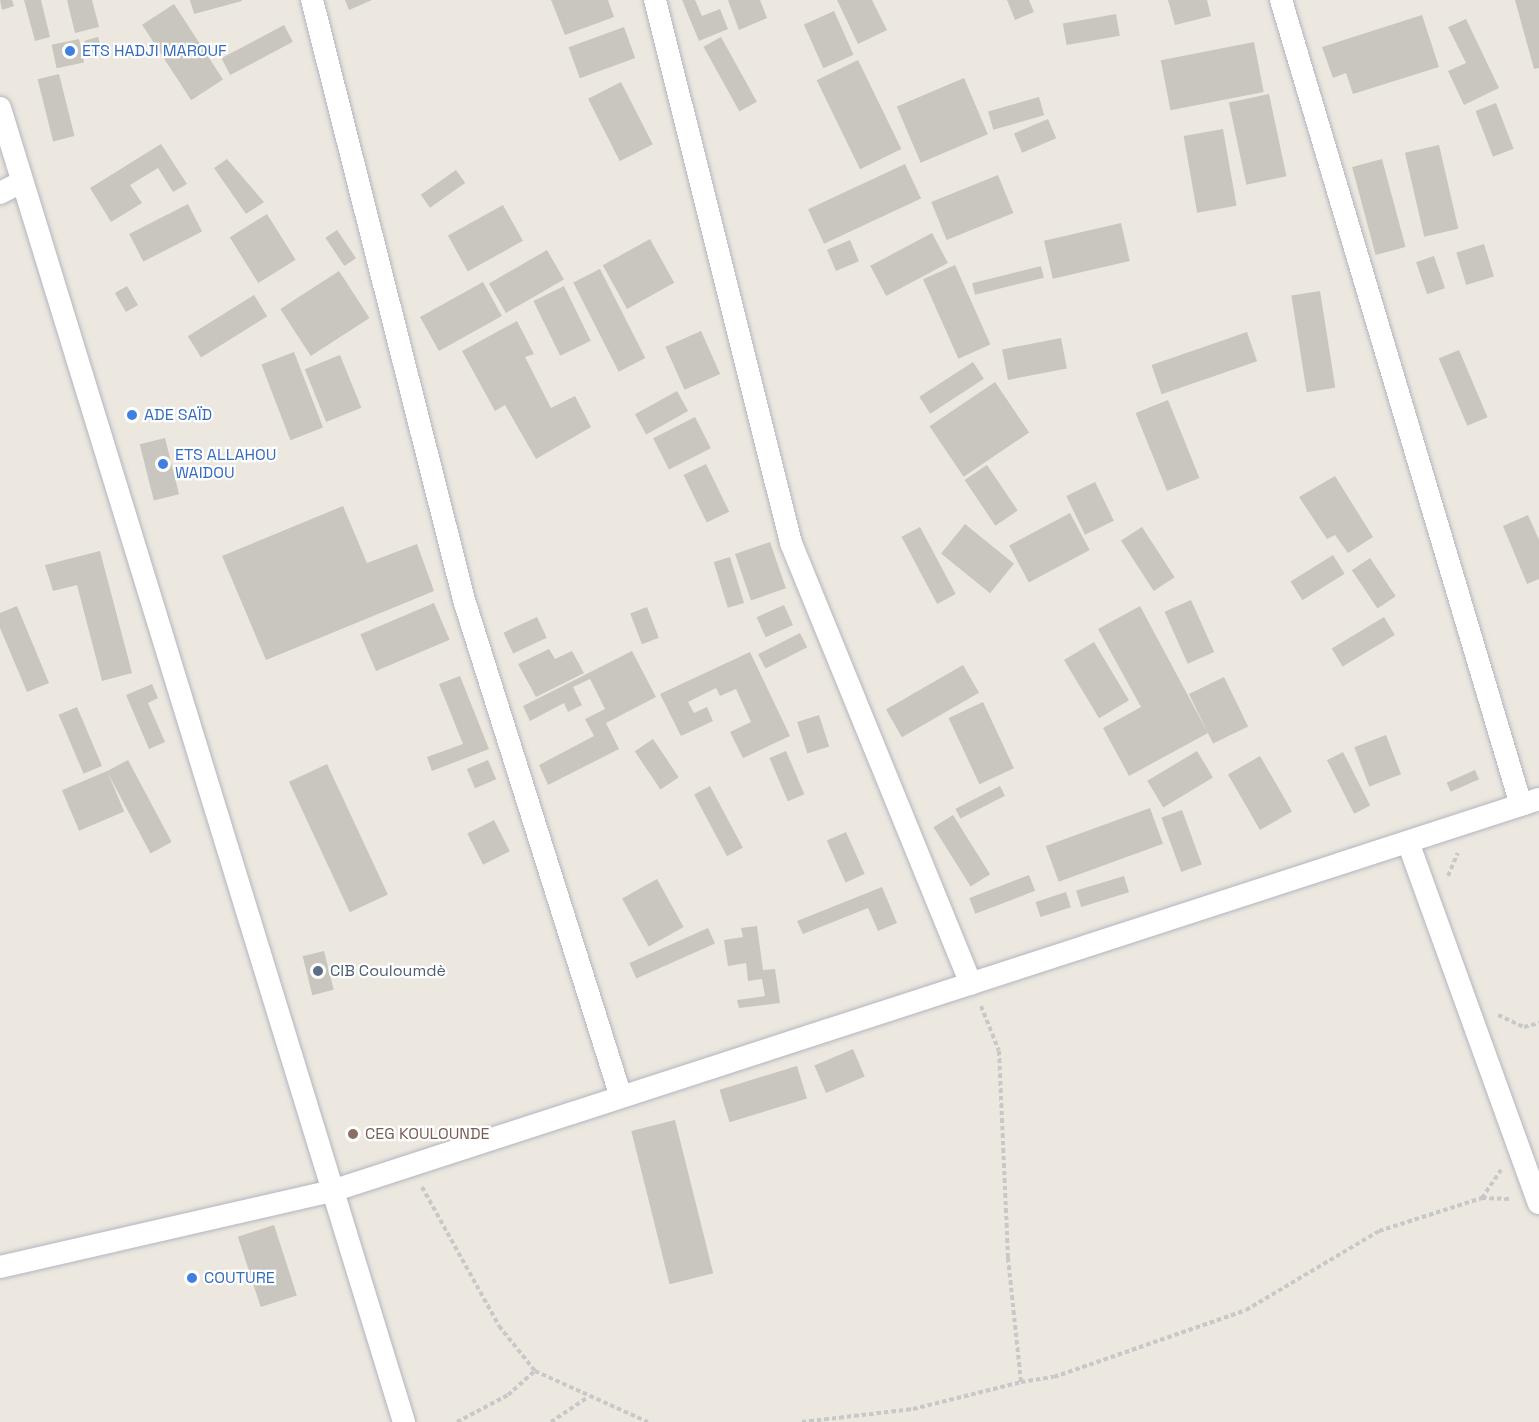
<!DOCTYPE html>
<meta charset="utf-8">
<style>
body{margin:0}
#map{position:relative;width:1539px;height:1422px;overflow:hidden;background:#ece8e0;font-family:"Space Grotesk",sans-serif}
div>[style]{position:absolute}
.building>*{inset:0;background:#c8c6be;transform-origin:0 0}
.path>*{height:4px;margin-top:-2px;transform-origin:0;background:repeating-linear-gradient(90deg,#c8c8c8 0 4.5px,transparent 0 7.5px)}
.roads{filter:drop-shadow(0 0 2px #b4b5be) drop-shadow(0 0 2px #b4b5be)}
.minor>*{height:22px;margin:-11px;padding:0 11px;transform-origin:11px;border-radius:11px;background:#fff}
.dots>*{width:16px;height:16px;translate:-50% -50%;box-sizing:border-box;border:3px solid #fff;border-radius:50%}
span{translate:-50% -50%;white-space:nowrap;text-align:center;line-height:1.15;-webkit-text-stroke:4.5px #fff;paint-order:stroke}
.shop-label{font-size:16px;color:#366cbe}
.left{translate:0 -50%;text-align:left}
.service-label{font-size:16px;color:#4e5e75}
.education-label{font-size:16px;color:#785e54}
</style>
<div id="map">
<div class="building">
<div style="clip-path:polygon(0 0,12px 0,14px 6px,2px 10px)"></div>
<div style="clip-path:polygon(24px 0,41px 0,50px 37px,35px 41px)"></div>
<div style="clip-path:polygon(67px 0,92px 0,99px 27px,75px 33px)"></div>
<div style="clip-path:polygon(190px 0,242px 0,242px 1px,194px 14px)"></div>
<div style="clip-path:polygon(345px 0,372px 0,349px 10px)"></div>
<div style="clip-path:polygon(551px 0,608px 0,614px 17px,565px 35px)"></div>
<div style="clip-path:polygon(682px 0,695px 0,702px 16px,720px 9px,728px 29px,699px 41px)"></div>
<div style="clip-path:polygon(728px 0,760px 0,767px 18px,739px 30px)"></div>
<div style="clip-path:polygon(837px 0,872px 0,887px 30px,858px 44px)"></div>
<div style="clip-path:polygon(1007px 0,1029px 0,1034px 12px,1015px 20px)"></div>
<div style="clip-path:polygon(1168px 0,1207px 0,1211px 16px,1175px 25px)"></div>
<div style="clip-path:polygon(1515px 0,1539px 0,1539px 68px,1534px 69px)"></div>
<div style="left:174px;top:4px;width:90px;height:38px;rotate:57deg"></div>
<div style="left:834px;top:11px;width:48px;height:33px;rotate:66deg"></div>
<div style="left:1116px;top:14px;width:22px;height:54px;rotate:80deg"></div>
<div style="clip-path:polygon(1422px 15px,1439px 67px,1353px 94px,1346px 73px,1333px 78px,1322px 47px)"></div>
<div style="clip-path:polygon(1466px 19px,1499px 88px,1464px 105px,1448px 71px,1466px 63px,1448px 27px)"></div>
<div style="left:284px;top:25px;width:19px;height:71px;rotate:62deg"></div>
<div style="left:624px;top:27px;width:33px;height:59px;rotate:70deg"></div>
<div style="left:98px;top:37px;width:19px;height:14px;rotate:74deg"></div>
<div style="left:721px;top:37px;width:74px;height:20px;rotate:61deg"></div>
<div style="left:79px;top:39px;width:24px;height:28px;rotate:78deg"></div>
<div style="left:1254px;top:42px;width:51px;height:95px;rotate:79deg"></div>
<div style="left:858px;top:60px;width:99px;height:46px;rotate:64deg"></div>
<div style="left:59px;top:74px;width:64px;height:22px;rotate:76deg"></div>
<div style="left:964px;top:78px;width:61px;height:73px;rotate:67deg"></div>
<div style="left:621px;top:82px;width:70px;height:37px;rotate:63deg"></div>
<div style="left:1269px;top:94px;width:84px;height:41px;rotate:78deg"></div>
<div style="left:1039px;top:97px;width:19px;height:53px;rotate:74deg"></div>
<div style="left:1496px;top:103px;width:49px;height:22px;rotate:69deg"></div>
<div style="left:1048px;top:119px;width:21px;height:37px;rotate:67deg"></div>
<div style="left:1223px;top:129px;width:78px;height:40px;rotate:80deg"></div>
<div style="clip-path:polygon(161px 144px,187px 184px,173px 192px,158px 168px,130px 185px,142px 203px,111px 222px,90px 188px)"></div>
<div style="left:1439px;top:145px;width:86px;height:35px;rotate:77deg"></div>
<div style="clip-path:polygon(227px 159px,264px 202px,246px 214px,214px 168px)"></div>
<div style="left:1382px;top:159px;width:91px;height:31px;rotate:75deg"></div>
<div style="left:905px;top:164px;width:38px;height:107px;rotate:65deg"></div>
<div style="left:456px;top:170px;width:16px;height:43px;rotate:55deg"></div>
<div style="left:998px;top:175px;width:41px;height:72px;rotate:68deg"></div>
<div style="left:188px;top:204px;width:31px;height:66px;rotate:63deg"></div>
<div style="left:503px;top:205px;width:41px;height:63px;rotate:61deg"></div>
<div style="left:267px;top:214px;width:54px;height:44px;rotate:58deg"></div>
<div style="left:1121px;top:223px;width:39px;height:79px;rotate:77deg"></div>
<div style="left:337px;top:230px;width:34px;height:14px;rotate:56deg"></div>
<div style="left:932px;top:233px;width:34px;height:70px;rotate:62deg"></div>
<div style="left:650px;top:239px;width:50px;height:54px;rotate:61deg"></div>
<div style="left:850px;top:240px;width:23px;height:25px;rotate:67deg"></div>
<div style="left:1484px;top:244px;width:34px;height:29px;rotate:73deg"></div>
<div style="left:547px;top:250px;width:34px;height:67px;rotate:60deg"></div>
<div style="left:1434px;top:256px;width:34px;height:19px;rotate:71deg"></div>
<div style="left:955px;top:265px;width:87px;height:35px;rotate:66deg"></div>
<div style="left:1041px;top:266px;width:12px;height:71px;rotate:76deg"></div>
<div style="left:600px;top:269px;width:100px;height:30px;rotate:63deg"></div>
<div style="left:339px;top:271px;width:56px;height:70px;rotate:57deg"></div>
<div style="left:483px;top:282px;width:39px;height:72px;rotate:61deg"></div>
<div style="left:127px;top:286px;width:22px;height:14px;rotate:60deg"></div>
<div style="left:564px;top:286px;width:61px;height:34px;rotate:64deg"></div>
<div style="left:1320px;top:291px;width:98px;height:29px;rotate:81deg"></div>
<div style="left:254px;top:295px;width:25px;height:78px;rotate:58deg"></div>
<div style="clip-path:polygon(517px 321px,534px 354px,525px 357px,551px 408px,575px 396px,591px 427px,536px 459px,505px 405px,495px 411px,462px 351px)"></div>
<div style="left:701px;top:331px;width:47px;height:39px;rotate:66deg"></div>
<div style="left:1247px;top:332px;width:31px;height:101px;rotate:71deg"></div>
<div style="left:1061px;top:338px;width:31px;height:60px;rotate:79deg"></div>
<div style="left:1459px;top:350px;width:73px;height:22px;rotate:67deg"></div>
<div style="left:294px;top:352px;width:81px;height:35px;rotate:69deg"></div>
<div style="left:340px;top:355px;width:57px;height:38px;rotate:68deg"></div>
<div style="left:973px;top:362px;width:20px;height:64px;rotate:57deg"></div>
<div style="left:995px;top:382px;width:61px;height:79px;rotate:56deg"></div>
<div style="left:677px;top:391px;width:23px;height:48px;rotate:61deg"></div>
<div style="left:1168px;top:400px;width:84px;height:35px;rotate:68deg"></div>
<div style="left:695px;top:417px;width:35px;height:47px;rotate:63deg"></div>
<div style="left:165px;top:438px;width:58px;height:26px;rotate:76deg"></div>
<div style="left:706px;top:464px;width:53px;height:25px;rotate:64deg"></div>
<div style="left:987px;top:465px;width:55px;height:27px;rotate:56deg"></div>
<div style="clip-path:polygon(1335px 476px,1373px 537px,1348px 553px,1335px 535px,1327px 539px,1299px 497px)"></div>
<div style="left:1095px;top:482px;width:43px;height:32px;rotate:64deg"></div>
<div style="clip-path:polygon(343px 506px,367px 563px,417px 544px,434px 591px,266px 660px,222px 556px)"></div>
<div style="left:1070px;top:513px;width:42px;height:69px;rotate:62deg"></div>
<div style="clip-path:polygon(1528px 515px,1539px 540px,1539px 579px,1527px 584px,1503px 526px)"></div>
<div style="left:965px;top:524px;width:63px;height:38px;rotate:39deg"></div>
<div style="left:920px;top:527px;width:76px;height:21px;rotate:62deg"></div>
<div style="left:1142px;top:527px;width:60px;height:25px;rotate:57deg"></div>
<div style="left:770px;top:542px;width:49px;height:37px;rotate:71deg"></div>
<div style="clip-path:polygon(100px 551px,132px 673px,102px 681px,77px 585px,53px 591px,45px 565px)"></div>
<div style="left:1333px;top:555px;width:22px;height:50px;rotate:58deg"></div>
<div style="left:730px;top:557px;width:48px;height:17px;rotate:73deg"></div>
<div style="left:1370px;top:558px;width:46px;height:22px;rotate:56deg"></div>
<div style="left:1191px;top:600px;width:57px;height:29px;rotate:66deg"></div>
<div style="left:434px;top:603px;width:40px;height:80px;rotate:67deg"></div>
<div style="left:784px;top:605px;width:22px;height:30px;rotate:66deg"></div>
<div style="clip-path:polygon(17px 606px,49px 683px,27px 692px,0 628px,0 613px)"></div>
<div style="clip-path:polygon(1140px 606px,1208px 733px,1129px 776px,1103px 728px,1141px 707px,1098px 629px)"></div>
<div style="left:647px;top:607px;width:33px;height:18px;rotate:69deg"></div>
<div style="left:537px;top:617px;width:23px;height:37px;rotate:65deg"></div>
<div style="left:1384px;top:617px;width:21px;height:61px;rotate:59deg"></div>
<div style="left:800px;top:633px;width:16px;height:47px;rotate:63deg"></div>
<div style="left:1094px;top:642px;width:68px;height:35px;rotate:59deg"></div>
<div style="clip-path:polygon(549px 649px,555px 659px,572px 651px,584px 673px,536px 697px,518px 664px)"></div>
<div style="clip-path:polygon(632px 651px,656px 697px,606px 723px,619px 749px,548px 785px,539px 765px,594px 736px,585px 719px,605px 709px,590px 679px,573px 687px,582px 705px,568px 712px,564px 703px,530px 721px,523px 706px)"></div>
<div style="clip-path:polygon(750px 652px,790px 736px,743px 758px,730px 732px,751px 722px,736px 689px,720px 696px,716px 688px,688px 702px,694px 713px,707px 707px,713px 721px,681px 736px,660px 694px)"></div>
<div style="left:963px;top:665px;width:32px;height:89px;rotate:60deg"></div>
<div style="clip-path:polygon(460px 676px,489px 749px,432px 771px,427px 757px,463px 744px,439px 684px)"></div>
<div style="left:1224px;top:677px;width:55px;height:39px;rotate:64deg"></div>
<div style="clip-path:polygon(152px 684px,158px 698px,148px 703px,165px 742px,149px 749px,126px 695px)"></div>
<div style="left:983px;top:702px;width:73px;height:38px;rotate:65deg"></div>
<div style="left:77px;top:707px;width:64px;height:20px;rotate:67deg"></div>
<div style="left:819px;top:715px;width:33px;height:23px;rotate:72deg"></div>
<div style="left:1386px;top:735px;width:42px;height:34px;rotate:69deg"></div>
<div style="left:653px;top:739px;width:46px;height:22px;rotate:56deg"></div>
<div style="left:786px;top:751px;width:47px;height:18px;rotate:67deg"></div>
<div style="left:1197px;top:751px;width:31px;height:58px;rotate:59deg"></div>
<div style="left:1343px;top:752px;width:60px;height:18px;rotate:63deg"></div>
<div style="left:1260px;top:756px;width:64px;height:37px;rotate:60deg"></div>
<div style="left:128px;top:760px;width:93px;height:24px;rotate:62deg"></div>
<div style="left:488px;top:760px;width:21px;height:23px;rotate:67deg"></div>
<div style="left:327px;top:764px;width:144px;height:42px;rotate:65deg"></div>
<div style="left:1475px;top:770px;width:10px;height:31px;rotate:66deg"></div>
<div style="left:107px;top:771px;width:44px;height:49px;rotate:67deg"></div>
<div style="left:710px;top:786px;width:70px;height:18px;rotate:62deg"></div>
<div style="left:1000px;top:786px;width:11px;height:50px;rotate:63deg"></div>
<div style="left:1150px;top:808px;width:38px;height:111px;rotate:70deg"></div>
<div style="left:1182px;top:810px;width:58px;height:22px;rotate:70deg"></div>
<div style="left:953px;top:815px;width:70px;height:23px;rotate:58deg"></div>
<div style="left:494px;top:820px;width:35px;height:30px;rotate:63deg"></div>
<div style="left:846px;top:832px;width:46px;height:21px;rotate:66deg"></div>
<div style="left:1029px;top:875px;width:17px;height:64px;rotate:69deg"></div>
<div style="left:1124px;top:876px;width:17px;height:50px;rotate:73deg"></div>
<div style="left:657px;top:879px;width:55px;height:40px;rotate:61deg"></div>
<div style="clip-path:polygon(882px 887px,897px 923px,878px 931px,868px 908px,803px 934px,797px 921px)"></div>
<div style="left:1066px;top:892px;width:16px;height:32px;rotate:72deg"></div>
<div style="clip-path:polygon(757px 926px,763px 970px,775px 969px,780px 1003px,739px 1008px,737px 1000px,765px 996px,762px 979px,748px 981px,746px 963px,728px 966px,724px 940px,743px 937px,741px 928px)"></div>
<div style="left:708px;top:928px;width:17px;height:86px;rotate:66deg"></div>
<div style="left:324px;top:951px;width:40px;height:22px;rotate:76deg"></div>
<div style="left:853px;top:1049px;width:30px;height:42px;rotate:67deg"></div>
<div style="left:797px;top:1066px;width:34px;height:81px;rotate:73deg"></div>
<div style="left:675px;top:1120px;width:158px;height:45px;rotate:76deg"></div>
<div style="left:274px;top:1225px;width:74px;height:38px;rotate:72deg"></div>
</div>
<div class="path">
<div style="left:1448px;top:876px;width:25px;rotate:-67deg"></div>
<div style="left:981px;top:1006px;width:48px;rotate:68.2deg"></div>
<div style="left:999px;top:1051px;width:207px;rotate:87.5deg"></div>
<div style="left:1008px;top:1258px;width:125px;rotate:84deg"></div>
<div style="left:1021px;top:1382px;width:33px;rotate:-9deg"></div>
<div style="left:1054px;top:1377px;width:203px;rotate:-19.2deg"></div>
<div style="left:1246px;top:1310px;width:155px;rotate:-30.7deg"></div>
<div style="left:1379px;top:1231px;width:108px;rotate:-17.8deg"></div>
<div style="left:1482px;top:1198px;width:29px;rotate:2deg"></div>
<div style="left:1498px;top:1015px;width:29px;rotate:25deg"></div>
<div style="left:1524px;top:1027px;width:16px;rotate:-15deg"></div>
<div style="left:422px;top:1187px;width:159px;rotate:61deg"></div>
<div style="left:499px;top:1326px;width:58px;rotate:51.3deg"></div>
<div style="left:535px;top:1371px;width:124px;rotate:24.3deg"></div>
<div style="left:1482px;top:1198px;width:34px;rotate:-56deg"></div>
<div style="left:457px;top:1422px;width:58px;rotate:-27.9deg"></div>
<div style="left:508px;top:1395px;width:36px;rotate:-42deg"></div>
<div style="left:551px;top:1422px;width:45px;rotate:-34deg"></div>
<div style="left:802px;top:1422px;width:112px;rotate:-6.7deg"></div>
<div style="left:913px;top:1409px;width:111px;rotate:-14deg"></div>
</div>
<div class="roads">
<div class="minor">
<div style="left:312px;top:0;width:619px;rotate:75.78deg"></div>
<div style="left:464px;top:600px;width:521px;rotate:72.47deg"></div>
<div style="left:655px;top:0;width:560px;rotate:75.94deg"></div>
<div style="left:791px;top:543px;width:476px;rotate:67.8deg"></div>
<div style="left:1281px;top:0;width:840px;rotate:73.4deg"></div>
<div style="left:0;top:108px;width:1375px;rotate:72.91deg"></div>
<div style="left:0;top:193px;width:22px;rotate:-27deg"></div>
<div style="left:1408px;top:842px;width:384px;rotate:70.1deg"></div>
<div style="left:0;top:1267px;width:341px;rotate:-12.9deg"></div>
<div style="left:332px;top:1191px;width:1269px;rotate:-17.99deg"></div>
</div>
</div>
<div class="dots">
<div style="left:70px;top:51px;background:#3f7fe0"></div>
<div style="left:132px;top:415px;background:#3f7fe0"></div>
<div style="left:163px;top:464px;background:#3f7fe0"></div>
<div style="left:318px;top:971px;background:#5c6f8a"></div>
<div style="left:353px;top:1134px;background:#8d6e63"></div>
<div style="left:192px;top:1278px;background:#3f7fe0"></div>
</div>
<div class="shop-label">
<span class="left" style="left:82px;top:51px">ETS HADJI MAROUF</span>
<span class="left" style="left:144px;top:415px">ADE SAÏD</span>
<span class="left" style="left:175px;top:464px">ETS ALLAHOU<br>WAIDOU</span>
<span class="left" style="left:204px;top:1278px">COUTURE</span>
</div>
<div class="service-label">
<span class="left" style="left:330px;top:971px">CIB Couloumdè</span>
</div>
<div class="education-label">
<span class="left" style="left:365px;top:1134px">CEG KOULOUNDE</span>
</div>
</div>
